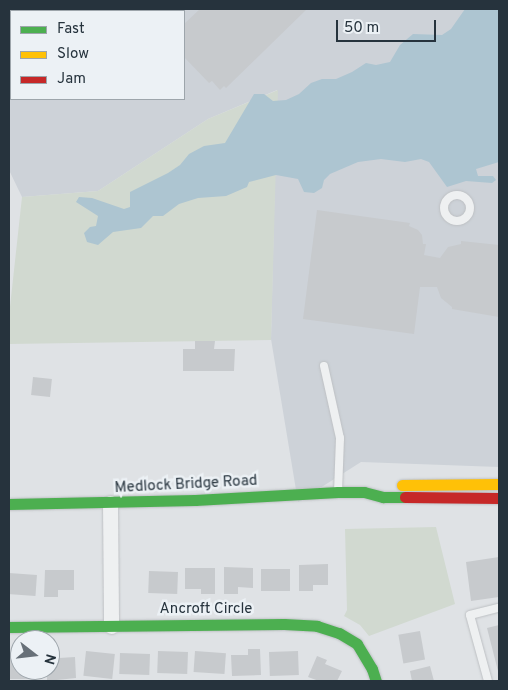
<!DOCTYPE html>
<style>
body{margin:0}
#map{position:relative;width:508px;height:690px;overflow:hidden;background:#dfe2e5;font-family:Overpass,sans-serif}
div>[style]{position:absolute}
.built>*{inset:0;background:#cdd2d8}
.green>*{inset:0;background:#d1d9d0}
.water>*{inset:0;background:#adc5d1}
.building>*{inset:0;background:#c7cacd;transform-origin:0 0}
.roads{filter:drop-shadow(0 0 1px #bdc0c3) drop-shadow(0 0 1px #bdc0c3)}
.lane>*{height:8px;margin:-4px;padding:0 4px;transform-origin:4px;border-radius:4px;background:#eef0f1}
.lane>.ring{margin:-4px;padding:0;box-sizing:content-box;background:none;border:8px solid #eef0f1;border-radius:50%}
.street>*{height:15px;margin:-7.5px;padding:0 7.5px;transform-origin:7.5px;border-radius:7.5px;background:#eef0f1}
.fast>*{height:11px;margin:-5.5px;padding:0 5.5px;transform-origin:5.5px;border-radius:5.5px;background:#4caf50}
.slow>*{height:11px;margin:-5.5px;padding:0 5.5px;transform-origin:5.5px;border-radius:5.5px;background:#ffc107}
.jam>*{height:11px;margin:-5.5px;padding:0 5.5px;transform-origin:5.5px;border-radius:5.5px;background:#c62828}
span{translate:-50% -50%;white-space:nowrap;text-align:center;line-height:1.15;-webkit-text-stroke:5px #ecf1f5;paint-order:stroke}
.street-label{font-size:15px;color:#26333d}
.frame{position:absolute;inset:0;border:10px solid #26333d;pointer-events:none}
.legend{position:absolute;left:10px;top:10px;width:175px;height:90px;box-sizing:border-box;background:#ecf1f5;border:1px solid #9da5ab;margin:0;padding:6px 9px;list-style:none;font-size:15px;color:#26333d}
.legend li{display:flex;align-items:center;gap:10px;height:25px}
.legend b{width:25px;border:1px solid #9da5ab}
.north{position:absolute;left:10px;top:630px;width:50px;height:50px;box-sizing:border-box;background:#ecf1f5;border:1px solid #9da5ab;border-radius:50%;rotate:106deg;font-size:14px;font-weight:700;line-height:20px;text-align:center;color:#26333d}
.north::after{content:'';display:block;margin:auto;width:18px;height:22px;background:#677078;clip-path:polygon(50% 0,100% 100%,50% 72%,0 100%)}
.scale{position:absolute;left:336px;top:20px;width:100px;height:22px;box-sizing:border-box;border:2px solid #26333d;border-top:0;padding-left:6px;font-size:15px;line-height:18px;white-space:nowrap;color:#26333d;-webkit-text-stroke:4px #ecf1f5;paint-order:stroke}
</style>
<div id="map">
<div class="built">
<div style="clip-path:polygon(120px 9px,499px 9px,499px 467px,361px 462px,298px 502px,271px 339px,277px 90px,208px 119px,98px 191px,22px 197px,9px 170px,9px 40px,11px 39px,11px 99px,184px 99px,184px 11px,112px 11px)"></div>
</div>
<div class="green">
<div style="clip-path:polygon(278px 90px,271px 340px,9px 344px,9px 316px,22px 197px,98px 191px,208px 119px)"></div>
<div style="clip-path:polygon(436px 527px,455px 604px,369px 636px,360px 625px,344px 616px,347px 610px,345px 529px)"></div>
</div>
<div class="water">
<div style="clip-path:polygon(465px 9px,499px 9px,499px 162px,476px 169px,478px 176px,493px 176px,496px 180px,492px 183px,466px 181px,447px 187px,429px 162px,421px 159px,405px 162px,381px 159px,358px 162px,330px 174px,324px 180px,322px 188px,314px 193px,304px 192px,298px 179px,276px 175px,249px 182px,247px 187px,226px 196px,198px 198px,179px 204px,163px 216px,153px 216px,141px 228px,113px 232px,98px 245px,87px 242px,84px 233px,90px 227px,96px 226px,98px 216px,76px 202px,79px 197px,92px 198px,124px 209px,130px 207px,130px 192px,168px 173px,180px 165px,189px 154px,204px 146px,225px 143px,254px 94px,264px 94px,273px 101px,286px 100px,299px 94px,311px 83px,322px 79px,336px 79px,352px 72px,366px 63px,376px 65px,390px 62px,400px 45px,413px 34px,442px 35px,451px 29px)"></div>
</div>
<div class="building">
<div style="clip-path:polygon(200px 9px,307px 9px,226px 88px,224px 86px,220px 90px,212px 81px,209px 83px,184px 57px,184px 24px)"></div>
<div style="clip-path:polygon(317px 210px,410px 223px,409px 226px,418px 230px,422px 235px,423px 244px,426px 244px,424px 255px,440px 258px,448px 247px,461px 244px,461px 241px,499px 245px,499px 317px,452px 309px,452px 307px,441px 298px,437px 287px,420px 287px,414px 334px,303px 319px)"></div>
<div style="clip-path:polygon(195px 341px,215px 341px,214px 349px,235px 349px,234px 371px,183px 371px,183px 349px,195px 349px)"></div>
<div style="left:33px;top:377px;width:19px;height:18px;rotate:6deg"></div>
<div style="clip-path:polygon(499px 557px,499px 597px,471px 601px,466px 562px)"></div>
<div style="clip-path:polygon(328px 564px,328px 585px,313px 585px,313px 591px,299px 591px,299px 565px)"></div>
<div style="clip-path:polygon(224px 567px,253px 568px,253px 588px,238px 587px,238px 594px,224px 594px)"></div>
<div style="clip-path:polygon(185px 568px,215px 568px,215px 594px,201px 594px,201px 589px,185px 589px)"></div>
<div style="left:261px;top:569px;width:29px;height:22px"></div>
<div style="clip-path:polygon(45px 570px,74px 570px,74px 590px,58px 590px,58px 597px,44px 597px)"></div>
<div style="left:149px;top:571px;width:29px;height:22px;rotate:2deg"></div>
<div style="left:9px;top:573px;width:28px;height:21px;rotate:4deg"></div>
<div style="clip-path:polygon(499px 625px,499px 675px,487px 628px)"></div>
<div style="left:420px;top:631px;width:29px;height:22px;rotate:80deg"></div>
<div style="clip-path:polygon(248px 649px,260px 649px,261px 675px,232px 676px,231px 655px,248px 655px)"></div>
<div style="left:86px;top:651px;width:29px;height:25px;rotate:6deg"></div>
<div style="left:158px;top:651px;width:30px;height:22px;rotate:2deg"></div>
<div style="left:195px;top:651px;width:31px;height:21px;rotate:4deg"></div>
<div style="left:298px;top:651px;width:24px;height:29px;rotate:88deg"></div>
<div style="clip-path:polygon(50px 652px,58px 652px,59px 658px,75px 657px,76px 678px,47px 681px,47px 670px,50px 670px)"></div>
<div style="clip-path:polygon(10px 653px,20px 653px,20px 670px,40px 670px,40px 679px,10px 679px)"></div>
<div style="left:120px;top:653px;width:30px;height:21px;rotate:2deg"></div>
<div style="clip-path:polygon(317px 656px,327px 660px,325px 664px,342px 671px,337px 681px,319px 681px,308px 677px)"></div>
<div style="clip-path:polygon(430px 666px,434px 681px,412px 681px,410px 671px)"></div>
</div>
<div class="roads">
<div class="lane">
<div class="ring" style="left:444px;top:195px;width:18px;height:18px"></div>
<div style="left:324px;top:366px;width:74px;rotate:77.5deg"></div>
<div style="left:340px;top:438px;width:54px;rotate:92.1deg"></div>
<div style="left:488px;top:681px;width:68px;rotate:-105.3deg"></div>
<div style="left:470px;top:615px;width:30px;rotate:-14deg"></div>
</div>
<div class="street">
<div style="left:110px;top:503px;width:123px;rotate:89.5deg"></div>
</div>
<div class="fast">
<div style="left:9px;top:504px;width:186px;rotate:-1.2deg"></div>
<div style="left:195px;top:500px;width:143px;rotate:-3.2deg"></div>
<div style="left:338px;top:492px;width:26px"></div>
<div style="left:364px;top:492px;width:20px;rotate:15deg"></div>
<div style="left:383px;top:497px;width:22px"></div>
<div style="left:9px;top:627px;width:275px;rotate:-0.6deg"></div>
<div style="left:284px;top:624px;width:33px;rotate:3deg"></div>
<div style="left:317px;top:626px;width:23px;rotate:18deg"></div>
<div style="left:339px;top:633px;width:21px;rotate:31deg"></div>
<div style="left:357px;top:644px;width:29px;rotate:59deg"></div>
<div style="left:372px;top:669px;width:13px;rotate:72deg"></div>
</div>
<div class="slow">
<div style="left:402px;top:485px;width:97px;rotate:-0.6deg"></div>
</div>
<div class="jam">
<div style="left:405px;top:497px;width:94px;rotate:0.6deg"></div>
</div>
</div>
<div class="street-label">
<span style="left:186px;top:485px;rotate:-3deg">Medlock Bridge Road</span>
<span style="left:206px;top:610px">Ancroft Circle</span>
</div>
<div class="frame"></div>
<ul class="legend">
<li><b style="height:6px;background:#4caf50"></b>Fast</li>
<li><b style="height:6px;background:#ffc107"></b>Slow</li>
<li><b style="height:6px;background:#c62828"></b>Jam</li>
</ul>
<div class="north">N</div>
<div class="scale">50 m</div>
</div>
